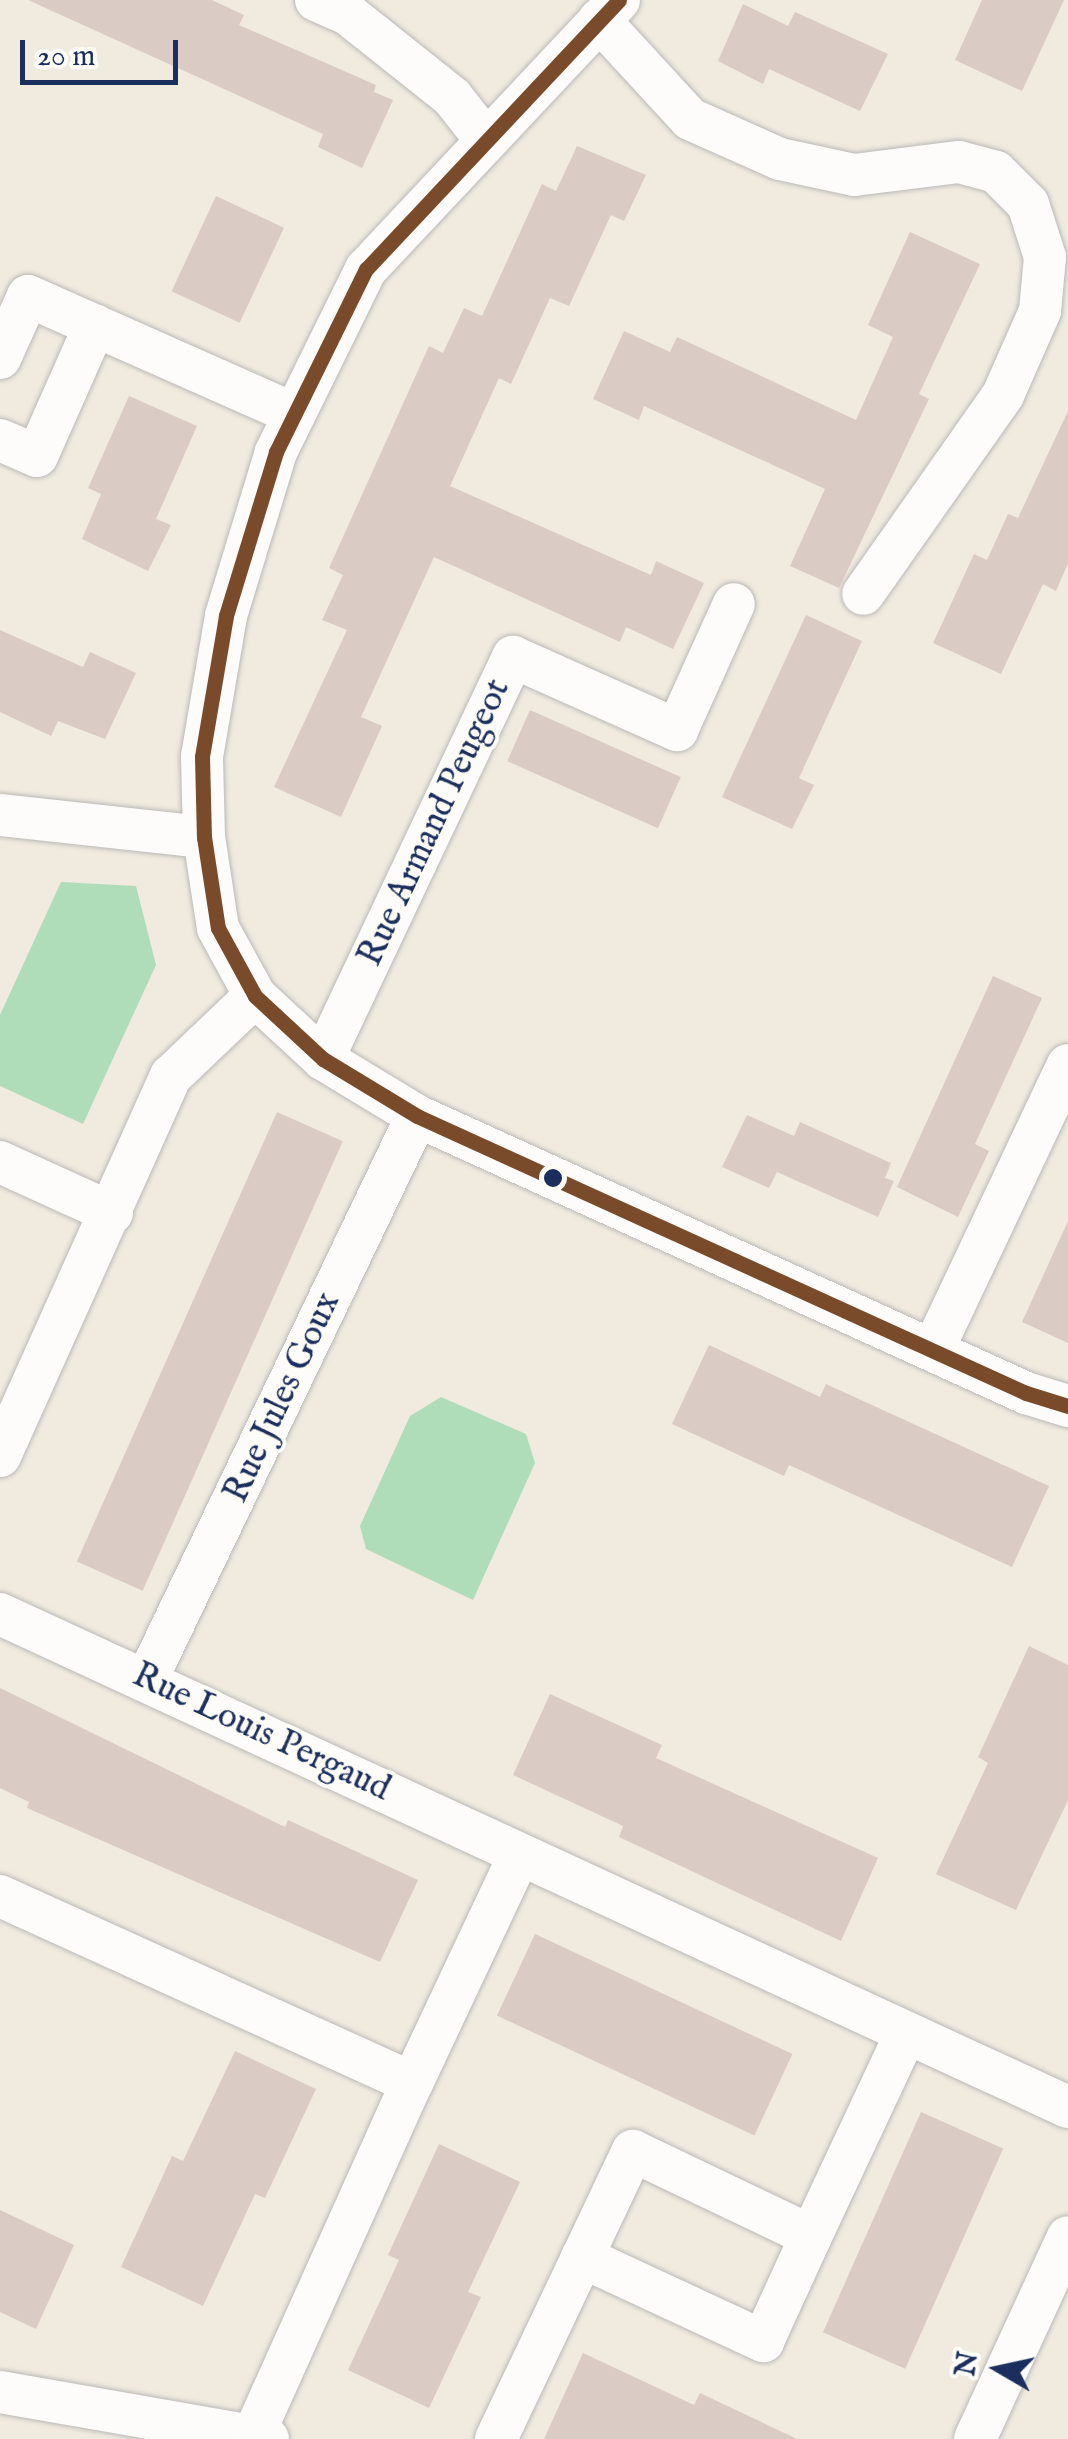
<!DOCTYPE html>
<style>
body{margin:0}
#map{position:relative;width:1068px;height:2439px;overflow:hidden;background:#f0eadf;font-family:"IM FELL English",serif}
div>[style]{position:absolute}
.green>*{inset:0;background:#afddb9}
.building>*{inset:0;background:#dbcbc5;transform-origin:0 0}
.roads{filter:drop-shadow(0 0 2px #bab9b7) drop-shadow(0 0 2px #bab9b7)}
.street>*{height:42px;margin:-21px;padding:0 21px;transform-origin:21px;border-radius:21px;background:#fdfcfa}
.bus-1>*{height:15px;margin:-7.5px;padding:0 7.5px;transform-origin:7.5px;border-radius:7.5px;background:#7a4b2a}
.dots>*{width:28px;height:28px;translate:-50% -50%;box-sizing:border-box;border:5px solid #fdfcf7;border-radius:50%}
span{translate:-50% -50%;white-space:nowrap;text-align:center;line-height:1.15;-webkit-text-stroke:8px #fdfcf7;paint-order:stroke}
.street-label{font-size:35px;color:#1b2f5e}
.north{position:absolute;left:948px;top:2319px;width:100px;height:100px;-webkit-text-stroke:8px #fdfcf7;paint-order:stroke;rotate:279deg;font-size:28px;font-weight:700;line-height:40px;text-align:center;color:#1b2f5e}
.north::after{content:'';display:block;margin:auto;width:35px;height:45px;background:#1b2f5e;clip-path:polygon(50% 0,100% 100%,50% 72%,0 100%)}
.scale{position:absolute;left:20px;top:40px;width:158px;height:45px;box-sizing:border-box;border:5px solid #1b2f5e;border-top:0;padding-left:12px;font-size:30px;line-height:35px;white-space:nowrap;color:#1b2f5e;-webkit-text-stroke:8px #fdfcf7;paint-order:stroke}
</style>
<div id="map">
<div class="green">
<div style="clip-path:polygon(61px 882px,136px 886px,156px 965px,83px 1124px,0 1086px,0 1015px)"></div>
<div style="clip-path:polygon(441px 1397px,526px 1434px,535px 1463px,473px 1600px,366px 1549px,360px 1526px,410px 1416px)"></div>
</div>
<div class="building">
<div style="clip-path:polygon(28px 0,212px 0,244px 15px,239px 25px,376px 85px,374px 92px,393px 100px,362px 168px,318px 147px,323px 134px)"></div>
<div style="clip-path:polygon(982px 0,1064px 0,1022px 91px,955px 60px)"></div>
<div style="clip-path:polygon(743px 4px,788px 26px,795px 12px,888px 54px,860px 111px,769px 69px,763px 84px,718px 61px)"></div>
<div style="clip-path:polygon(577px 146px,646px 175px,624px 221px,611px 215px,569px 306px,550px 298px,511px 384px,499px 378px,450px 486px,651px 575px,656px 561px,704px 583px,673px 649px,626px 627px,620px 642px,434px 557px,361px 717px,382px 726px,341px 817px,274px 787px,347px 630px,322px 620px,343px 575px,329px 568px,429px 346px,443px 353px,464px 308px,482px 316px,542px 184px,556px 191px)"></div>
<div style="left:216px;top:196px;width:75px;height:105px;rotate:25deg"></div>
<div style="clip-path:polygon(910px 232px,980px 264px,919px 394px,929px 399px,839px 588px,790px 566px,825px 489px,644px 406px,639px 420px,593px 399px,624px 331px,670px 352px,677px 337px,856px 420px,893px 337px,868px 325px)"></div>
<div style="clip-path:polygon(129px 396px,197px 426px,156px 519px,171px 525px,148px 571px,82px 539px,101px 494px,88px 488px)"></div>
<div style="clip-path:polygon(1068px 411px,1068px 563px,1056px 591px,1043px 584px,1001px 674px,933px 643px,974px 554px,987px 560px,1008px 514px,1018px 518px)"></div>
<div style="clip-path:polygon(806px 615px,862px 641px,799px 778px,814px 785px,792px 829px,722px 797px)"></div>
<div style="clip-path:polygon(0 630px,83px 667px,90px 652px,136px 673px,105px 739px,58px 721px,51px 736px,0 712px)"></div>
<div style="left:530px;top:710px;width:165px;height:56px;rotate:24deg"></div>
<div style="clip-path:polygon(993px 976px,1042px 998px,975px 1144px,989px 1151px,958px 1217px,897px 1187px)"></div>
<div style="left:277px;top:1112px;width:72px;height:492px;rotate:24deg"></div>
<div style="clip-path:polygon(747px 1115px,794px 1136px,800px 1122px,891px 1163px,885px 1178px,894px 1181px,878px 1217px,777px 1172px,769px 1188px,722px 1167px)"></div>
<div style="clip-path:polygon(1068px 1221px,1068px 1343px,1022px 1322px)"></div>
<div style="clip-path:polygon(709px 1345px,820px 1397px,826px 1384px,1049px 1486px,1012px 1567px,789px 1465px,784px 1476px,672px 1424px)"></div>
<div style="clip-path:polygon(1029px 1646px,1068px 1665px,1068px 1800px,1016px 1910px,936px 1874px,988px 1763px,978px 1757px)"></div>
<div style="clip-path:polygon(0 1688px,285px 1827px,288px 1820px,418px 1880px,380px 1962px,27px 1808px,29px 1802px,0 1788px)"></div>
<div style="clip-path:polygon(550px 1694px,662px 1745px,656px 1758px,878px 1858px,841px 1941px,619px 1837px,623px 1826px,513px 1775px)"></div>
<div style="left:535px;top:1934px;width:284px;height:90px;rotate:25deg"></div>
<div style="clip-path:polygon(235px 2051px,316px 2089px,265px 2198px,255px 2194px,203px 2306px,121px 2267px,172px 2156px,183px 2161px)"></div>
<div style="left:921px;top:2112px;width:90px;height:241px;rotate:24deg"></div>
<div style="clip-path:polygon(439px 2144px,520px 2182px,468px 2292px,481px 2297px,429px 2408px,348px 2370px,399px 2260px,388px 2255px)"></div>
<div style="clip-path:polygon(0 2210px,74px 2245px,36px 2329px,0 2312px)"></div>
<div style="clip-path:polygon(583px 2353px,694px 2405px,700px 2393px,797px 2439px,544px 2439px)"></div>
</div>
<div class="roads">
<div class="street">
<div style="left:316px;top:0;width:36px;rotate:24deg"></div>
<div style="left:349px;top:15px;width:132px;rotate:38.5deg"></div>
<div style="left:452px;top:97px;width:55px;rotate:51.7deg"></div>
<div style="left:619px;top:0;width:369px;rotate:133.2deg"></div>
<div style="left:366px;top:269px;width:204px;rotate:116.2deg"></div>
<div style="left:276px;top:452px;width:171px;rotate:107deg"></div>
<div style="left:226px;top:616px;width:143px;rotate:99.7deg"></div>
<div style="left:202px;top:757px;width:80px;rotate:88.6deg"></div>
<div style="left:204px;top:837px;width:92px;rotate:81.3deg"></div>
<div style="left:218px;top:928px;width:77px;rotate:61.4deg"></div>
<div style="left:255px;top:996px;width:93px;rotate:42.8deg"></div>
<div style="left:323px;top:1059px;width:110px;rotate:31.2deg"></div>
<div style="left:417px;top:1116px;width:669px;rotate:24.46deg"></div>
<div style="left:1026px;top:1393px;width:44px;rotate:17.2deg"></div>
<div style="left:599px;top:20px;width:134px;rotate:47.4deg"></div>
<div style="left:690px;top:119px;width:98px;rotate:24deg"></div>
<div style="left:780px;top:159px;width:76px;rotate:12.2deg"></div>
<div style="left:854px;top:175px;width:106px;rotate:-7.1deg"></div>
<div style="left:959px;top:162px;width:38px;rotate:15deg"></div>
<div style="left:996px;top:172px;width:45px;rotate:45deg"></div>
<div style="left:1028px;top:204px;width:56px;rotate:72.2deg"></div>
<div style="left:1045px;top:257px;width:54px;rotate:95.3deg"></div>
<div style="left:1040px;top:311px;width:92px;rotate:113.8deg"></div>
<div style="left:1003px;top:395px;width:243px;rotate:125.1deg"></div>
<div style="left:0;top:358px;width:68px;rotate:-65.7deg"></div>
<div style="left:28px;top:296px;width:291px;rotate:23.9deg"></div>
<div style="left:0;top:440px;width:40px;rotate:23.4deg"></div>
<div style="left:37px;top:456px;width:143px;rotate:-66.1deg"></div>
<div style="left:0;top:815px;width:205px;rotate:6.2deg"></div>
<div style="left:323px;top:1059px;width:445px;rotate:-64.7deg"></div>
<div style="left:513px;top:657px;width:180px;rotate:24deg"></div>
<div style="left:677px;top:730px;width:138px;rotate:-65.7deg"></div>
<div style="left:0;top:1162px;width:123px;rotate:24.5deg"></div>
<div style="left:933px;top:1350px;width:315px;rotate:-64.7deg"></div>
<div style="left:0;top:1456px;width:417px;rotate:-65.8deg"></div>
<div style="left:171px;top:1076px;width:116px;rotate:-43.6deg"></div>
<div style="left:0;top:1614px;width:1176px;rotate:24.78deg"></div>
<div style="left:147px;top:1679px;width:624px;rotate:-64.38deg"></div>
<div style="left:0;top:1896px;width:452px;rotate:24.4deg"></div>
<div style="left:412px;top:2083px;width:251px;rotate:-64.8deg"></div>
<div style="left:582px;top:2257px;width:200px;rotate:24.9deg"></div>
<div style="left:763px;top:2341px;width:115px;rotate:-65.4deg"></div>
<div style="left:0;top:2392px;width:272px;rotate:9.9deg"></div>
<div style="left:253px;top:2436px;width:387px;rotate:-65.8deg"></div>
<div style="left:496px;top:2439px;width:319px;rotate:-64.6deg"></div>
<div style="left:633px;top:2151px;width:197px;rotate:25.5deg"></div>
<div style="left:811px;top:2236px;width:224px;rotate:-64.9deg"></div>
<div style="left:975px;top:2439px;width:222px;rotate:-65.3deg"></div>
</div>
</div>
<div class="bus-1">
<div style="left:619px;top:0;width:369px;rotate:133.2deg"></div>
<div style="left:366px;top:269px;width:204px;rotate:116.2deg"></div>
<div style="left:276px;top:452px;width:171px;rotate:107deg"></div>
<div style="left:226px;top:616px;width:143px;rotate:99.7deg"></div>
<div style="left:202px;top:757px;width:80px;rotate:88.6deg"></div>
<div style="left:204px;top:837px;width:92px;rotate:81.3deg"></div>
<div style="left:218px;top:928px;width:77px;rotate:61.4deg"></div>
<div style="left:255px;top:996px;width:93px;rotate:42.8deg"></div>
<div style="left:323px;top:1059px;width:110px;rotate:31.2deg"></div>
<div style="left:417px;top:1116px;width:669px;rotate:24.46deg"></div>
<div style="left:1026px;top:1393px;width:44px;rotate:17.2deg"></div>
</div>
<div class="dots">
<div style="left:553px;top:1178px;background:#1b2f5e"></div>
</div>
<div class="street-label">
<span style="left:435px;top:823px;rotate:-65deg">Rue Armand Peugeot</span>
<span style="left:283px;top:1398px;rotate:-65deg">Rue Jules Goux</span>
<span style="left:261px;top:1733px;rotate:25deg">Rue Louis Pergaud</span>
</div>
<div class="north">N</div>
<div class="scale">20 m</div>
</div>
